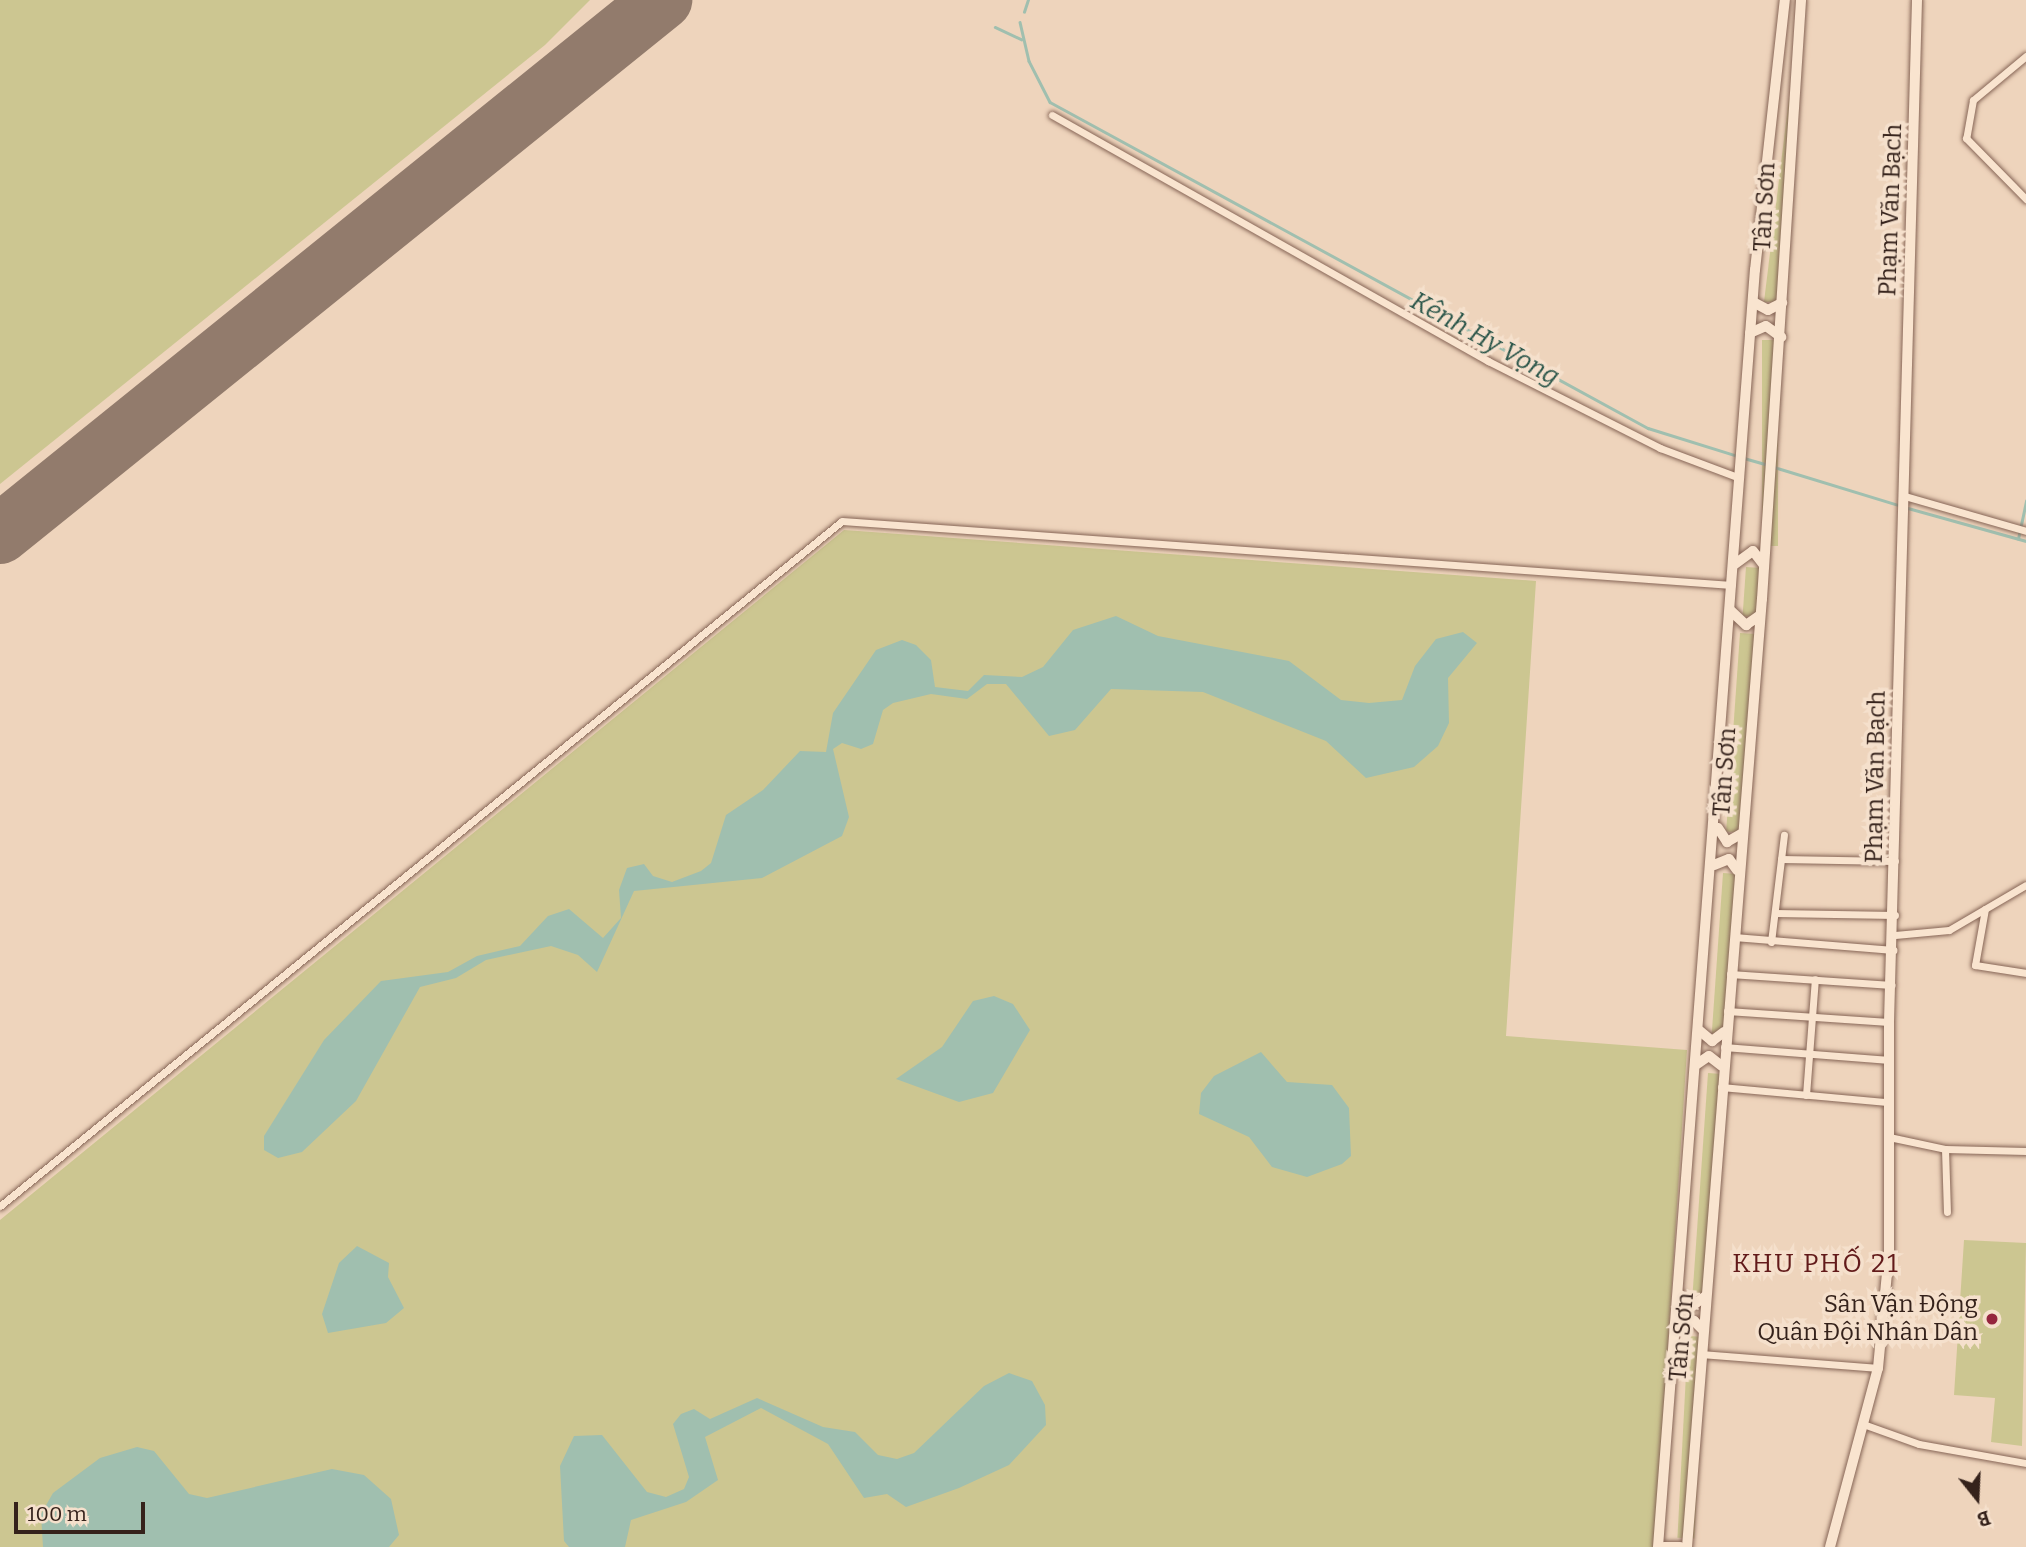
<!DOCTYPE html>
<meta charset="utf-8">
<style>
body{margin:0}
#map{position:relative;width:2026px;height:1547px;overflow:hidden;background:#eed4bc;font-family:Bitter,serif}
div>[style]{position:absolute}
.green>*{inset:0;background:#ccc691;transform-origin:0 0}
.water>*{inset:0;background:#a0bfaf}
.stream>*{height:2.5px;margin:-1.25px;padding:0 1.25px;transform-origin:1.25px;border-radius:1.25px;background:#a0bfaf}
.taxiway>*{height:23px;margin:-11.5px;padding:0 11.5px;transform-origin:11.5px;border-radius:11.5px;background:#927b6c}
.runway>*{height:60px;margin:-30px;padding:0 30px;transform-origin:30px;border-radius:30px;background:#927b6c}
.roads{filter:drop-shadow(0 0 2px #866556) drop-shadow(0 0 2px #866556)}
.street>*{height:7px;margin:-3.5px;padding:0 3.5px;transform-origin:3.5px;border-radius:3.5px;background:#f9e4cf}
.secondary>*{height:10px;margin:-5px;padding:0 5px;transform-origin:5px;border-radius:5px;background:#f9e4cf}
.dots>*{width:19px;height:19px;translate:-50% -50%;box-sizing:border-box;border:4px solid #f5e0cc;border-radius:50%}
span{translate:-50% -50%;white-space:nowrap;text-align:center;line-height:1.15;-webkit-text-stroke:7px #f5e0cc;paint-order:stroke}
.street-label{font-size:24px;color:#35221b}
.poi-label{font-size:24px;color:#35221b}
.right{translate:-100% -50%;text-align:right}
.water-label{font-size:26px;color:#2a5549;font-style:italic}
.neighbourhood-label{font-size:26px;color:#621a1a;letter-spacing:2px}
.north{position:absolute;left:1942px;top:1463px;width:70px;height:70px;-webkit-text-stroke:5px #f5e0cc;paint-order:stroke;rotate:162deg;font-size:19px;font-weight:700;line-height:28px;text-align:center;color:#35221b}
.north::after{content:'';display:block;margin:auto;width:24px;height:32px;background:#35221b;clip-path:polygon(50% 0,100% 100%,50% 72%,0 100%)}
.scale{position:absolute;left:14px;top:1502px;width:131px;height:32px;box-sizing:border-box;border:4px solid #35221b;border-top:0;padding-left:9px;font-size:21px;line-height:24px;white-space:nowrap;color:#35221b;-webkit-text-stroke:5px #f5e0cc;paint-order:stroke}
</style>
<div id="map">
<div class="green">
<div style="clip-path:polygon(0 0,590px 0,545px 45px,0 484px)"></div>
<div style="clip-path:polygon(1795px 97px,1781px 302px,1764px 302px,1789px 98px)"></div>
<div style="left:1762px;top:340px;width:16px;height:206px"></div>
<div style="clip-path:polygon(844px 530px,1536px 581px,1506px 1036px,1687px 1050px,1655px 1547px,0 1547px,0 1220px)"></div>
<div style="left:1746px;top:567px;width:15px;height:49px;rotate:4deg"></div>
<div style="left:1740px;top:633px;width:16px;height:199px;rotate:4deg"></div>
<div style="left:1723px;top:873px;width:14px;height:161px;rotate:4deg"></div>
<div style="left:1708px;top:1073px;width:14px;height:224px;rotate:4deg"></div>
<div style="clip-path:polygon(1964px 1240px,2026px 1243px,2022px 1446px,1991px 1442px,1995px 1398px,1954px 1395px)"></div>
<div style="left:1688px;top:1336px;width:17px;height:202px;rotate:3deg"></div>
</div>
<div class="water">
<div style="clip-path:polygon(1116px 616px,1158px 636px,1289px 661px,1341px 700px,1369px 703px,1402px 700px,1415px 666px,1436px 639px,1463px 632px,1477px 643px,1448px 678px,1449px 723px,1438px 746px,1414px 767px,1366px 778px,1326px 741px,1203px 692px,1111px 689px,1075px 730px,1049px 736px,1006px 684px,987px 684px,967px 699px,931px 694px,893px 703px,883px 710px,873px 744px,861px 749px,842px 743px,833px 749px,849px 817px,842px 836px,762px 878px,634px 891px,597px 972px,578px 955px,551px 946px,486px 960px,456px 978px,420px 987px,356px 1101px,302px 1152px,278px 1158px,264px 1150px,264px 1136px,324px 1040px,381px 981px,448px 972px,477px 956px,520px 946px,548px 916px,569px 909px,603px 938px,621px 918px,619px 890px,627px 868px,644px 864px,653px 876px,672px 882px,701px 871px,711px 863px,726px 815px,763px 790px,800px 751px,826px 752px,833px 713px,876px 650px,902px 640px,916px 645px,931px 660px,935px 687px,968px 691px,984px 675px,1022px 677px,1043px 667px,1073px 630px)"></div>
<div style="clip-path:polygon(994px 996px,1013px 1004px,1030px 1030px,993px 1093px,959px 1102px,896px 1079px,942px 1047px,973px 1001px)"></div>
<div style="clip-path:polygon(1261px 1052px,1287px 1082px,1332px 1085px,1349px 1108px,1351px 1156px,1342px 1164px,1307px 1177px,1272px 1167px,1249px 1137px,1199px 1114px,1201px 1093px,1214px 1076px)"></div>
<div style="clip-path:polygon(357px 1246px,389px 1263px,388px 1277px,404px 1308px,386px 1323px,328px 1333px,322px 1314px,339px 1263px)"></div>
<div style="clip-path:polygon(1009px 1373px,1032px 1381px,1045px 1405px,1046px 1425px,1009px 1465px,959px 1488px,906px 1507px,887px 1494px,864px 1498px,828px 1444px,761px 1408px,705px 1437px,718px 1480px,686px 1502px,631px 1520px,625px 1547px,569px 1547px,564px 1541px,560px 1466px,574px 1436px,602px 1435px,647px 1492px,666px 1497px,684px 1489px,689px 1477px,673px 1424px,681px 1414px,694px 1409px,710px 1419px,757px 1398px,823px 1427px,855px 1432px,878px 1455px,897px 1459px,914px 1453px,984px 1386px)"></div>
<div style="clip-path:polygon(137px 1447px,154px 1451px,189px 1494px,207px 1498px,332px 1469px,364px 1475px,391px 1499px,399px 1535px,389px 1547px,43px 1547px,41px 1514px,53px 1493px,100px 1458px)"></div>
</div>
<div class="stream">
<div style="left:1024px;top:12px;width:13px;rotate:-72deg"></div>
<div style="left:1020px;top:22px;width:40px;rotate:77deg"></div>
<div style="left:1029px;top:61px;width:46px;rotate:62.9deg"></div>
<div style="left:1050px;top:102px;width:681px;rotate:28.6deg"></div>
<div style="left:1648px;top:428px;width:94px;rotate:17.3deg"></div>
<div style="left:995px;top:27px;width:29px;rotate:25deg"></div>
<div style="left:1744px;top:458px;width:25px;rotate:16deg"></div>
<div style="left:1774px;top:467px;width:130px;rotate:17deg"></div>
<div style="left:1908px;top:508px;width:123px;rotate:15.6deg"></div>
<div style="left:2018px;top:539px;width:39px;rotate:-78deg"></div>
</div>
<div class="taxiway">
<div style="left:595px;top:54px;width:70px;rotate:-50.2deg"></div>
</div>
<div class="runway">
<div style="left:0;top:534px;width:851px;rotate:-38.89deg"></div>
</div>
<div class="roads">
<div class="street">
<div style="left:2026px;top:56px;width:69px;rotate:140.3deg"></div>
<div style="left:1973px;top:100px;width:39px;rotate:100deg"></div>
<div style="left:1966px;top:138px;width:86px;rotate:45.5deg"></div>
<div style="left:1052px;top:115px;width:501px;rotate:29.43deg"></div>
<div style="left:1488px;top:361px;width:193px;rotate:26.8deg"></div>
<div style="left:1660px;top:448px;width:85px;rotate:20.6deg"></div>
<div style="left:1905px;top:496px;width:126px;rotate:16.1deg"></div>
<div style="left:1781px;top:859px;width:114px;rotate:1deg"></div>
<div style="left:1985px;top:909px;width:57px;rotate:100.1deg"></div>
<div style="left:1975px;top:965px;width:52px;rotate:8.9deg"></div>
<div style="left:1775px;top:913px;width:120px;rotate:1deg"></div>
<div style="left:1895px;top:935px;width:54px;rotate:-5.3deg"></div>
<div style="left:1949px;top:930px;width:89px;rotate:-30.3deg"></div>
<div style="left:1734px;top:937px;width:160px;rotate:4.7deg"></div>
<div style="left:1771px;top:942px;width:108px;rotate:-83.1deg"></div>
<div style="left:1730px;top:974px;width:162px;rotate:3.9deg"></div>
<div style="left:1727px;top:1011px;width:162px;rotate:3.9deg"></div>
<div style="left:1724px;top:1047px;width:166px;rotate:4.5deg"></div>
<div style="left:1721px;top:1087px;width:167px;rotate:5.2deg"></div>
<div style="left:1806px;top:1095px;width:116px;rotate:-85.6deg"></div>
<div style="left:1889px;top:1137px;width:57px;rotate:12.1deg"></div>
<div style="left:1945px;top:1149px;width:81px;rotate:1.4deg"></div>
<div style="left:1945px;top:1149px;width:63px;rotate:88.2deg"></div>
<div style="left:0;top:1206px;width:1085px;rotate:-39.13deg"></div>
<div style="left:842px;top:521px;width:892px;rotate:4.11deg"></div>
<div style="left:1701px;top:1354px;width:178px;rotate:4.5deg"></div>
<div style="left:1863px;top:1424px;width:59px;rotate:19.7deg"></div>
<div style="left:1919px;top:1444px;width:109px;rotate:10.1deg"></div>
</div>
<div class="secondary">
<div style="left:1753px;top:302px;width:17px;rotate:28deg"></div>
<div style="left:1768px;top:310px;width:16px;rotate:-27deg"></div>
<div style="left:1750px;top:333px;width:17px;rotate:-24deg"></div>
<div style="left:1766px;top:326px;width:19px;rotate:36deg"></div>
<div style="left:1735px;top:564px;width:22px;rotate:-36deg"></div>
<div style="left:1753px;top:551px;width:16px;rotate:52deg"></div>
<div style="left:1731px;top:611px;width:21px;rotate:43deg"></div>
<div style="left:1746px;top:625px;width:16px;rotate:-35deg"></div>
<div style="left:1718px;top:828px;width:17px;rotate:57deg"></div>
<div style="left:1727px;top:842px;width:16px;rotate:-30deg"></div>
<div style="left:1714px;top:865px;width:16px;rotate:-22deg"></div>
<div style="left:1729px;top:859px;width:14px;rotate:54deg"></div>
<div style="left:1700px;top:1031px;width:16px;rotate:40deg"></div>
<div style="left:1712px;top:1041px;width:15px;rotate:-37deg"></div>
<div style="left:1697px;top:1064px;width:14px;rotate:-34deg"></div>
<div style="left:1709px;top:1056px;width:16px;rotate:38deg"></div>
<div style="left:1680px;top:1295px;width:16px;rotate:43deg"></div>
<div style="left:1692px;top:1306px;width:17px;rotate:-36deg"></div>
<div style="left:1678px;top:1329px;width:18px;rotate:-27deg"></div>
<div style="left:1694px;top:1321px;width:11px;rotate:45deg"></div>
<div style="left:1658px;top:1547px;width:1281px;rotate:-85.66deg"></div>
<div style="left:1755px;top:270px;width:272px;rotate:-83.7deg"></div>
<div style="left:1664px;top:1547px;width:16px"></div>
<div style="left:1687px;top:1547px;width:951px;rotate:-85.48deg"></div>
<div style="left:1762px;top:599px;width:600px;rotate:-86.27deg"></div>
<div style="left:1830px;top:1547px;width:185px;rotate:-75deg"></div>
<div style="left:1878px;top:1368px;width:118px;rotate:-84.6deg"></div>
<div style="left:1889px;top:1251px;width:229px;rotate:-90deg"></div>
<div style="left:1889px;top:1022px;width:1022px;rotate:-88.43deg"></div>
</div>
</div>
<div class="dots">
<div style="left:1992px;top:1319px;background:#95253e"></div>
</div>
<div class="street-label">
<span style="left:1765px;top:207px;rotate:-87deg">Tân Sơn</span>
<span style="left:1891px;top:210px;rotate:-88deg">Phạm Văn Bạch</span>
<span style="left:1725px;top:772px;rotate:-86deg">Tân Sơn</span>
<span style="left:1876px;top:777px;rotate:-89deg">Phạm Văn Bạch</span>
<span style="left:1682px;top:1337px;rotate:-85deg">Tân Sơn</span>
</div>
<div class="poi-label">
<span class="right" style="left:1978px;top:1319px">Sân Vận Động<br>Quân Đội Nhân Dân</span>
</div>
<div class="water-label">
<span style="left:1485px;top:339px;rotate:29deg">Kênh Hy Vọng</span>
</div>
<div class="neighbourhood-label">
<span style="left:1816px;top:1264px">KHU PHỐ 21</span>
</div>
<div class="north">B</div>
<div class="scale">100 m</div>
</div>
